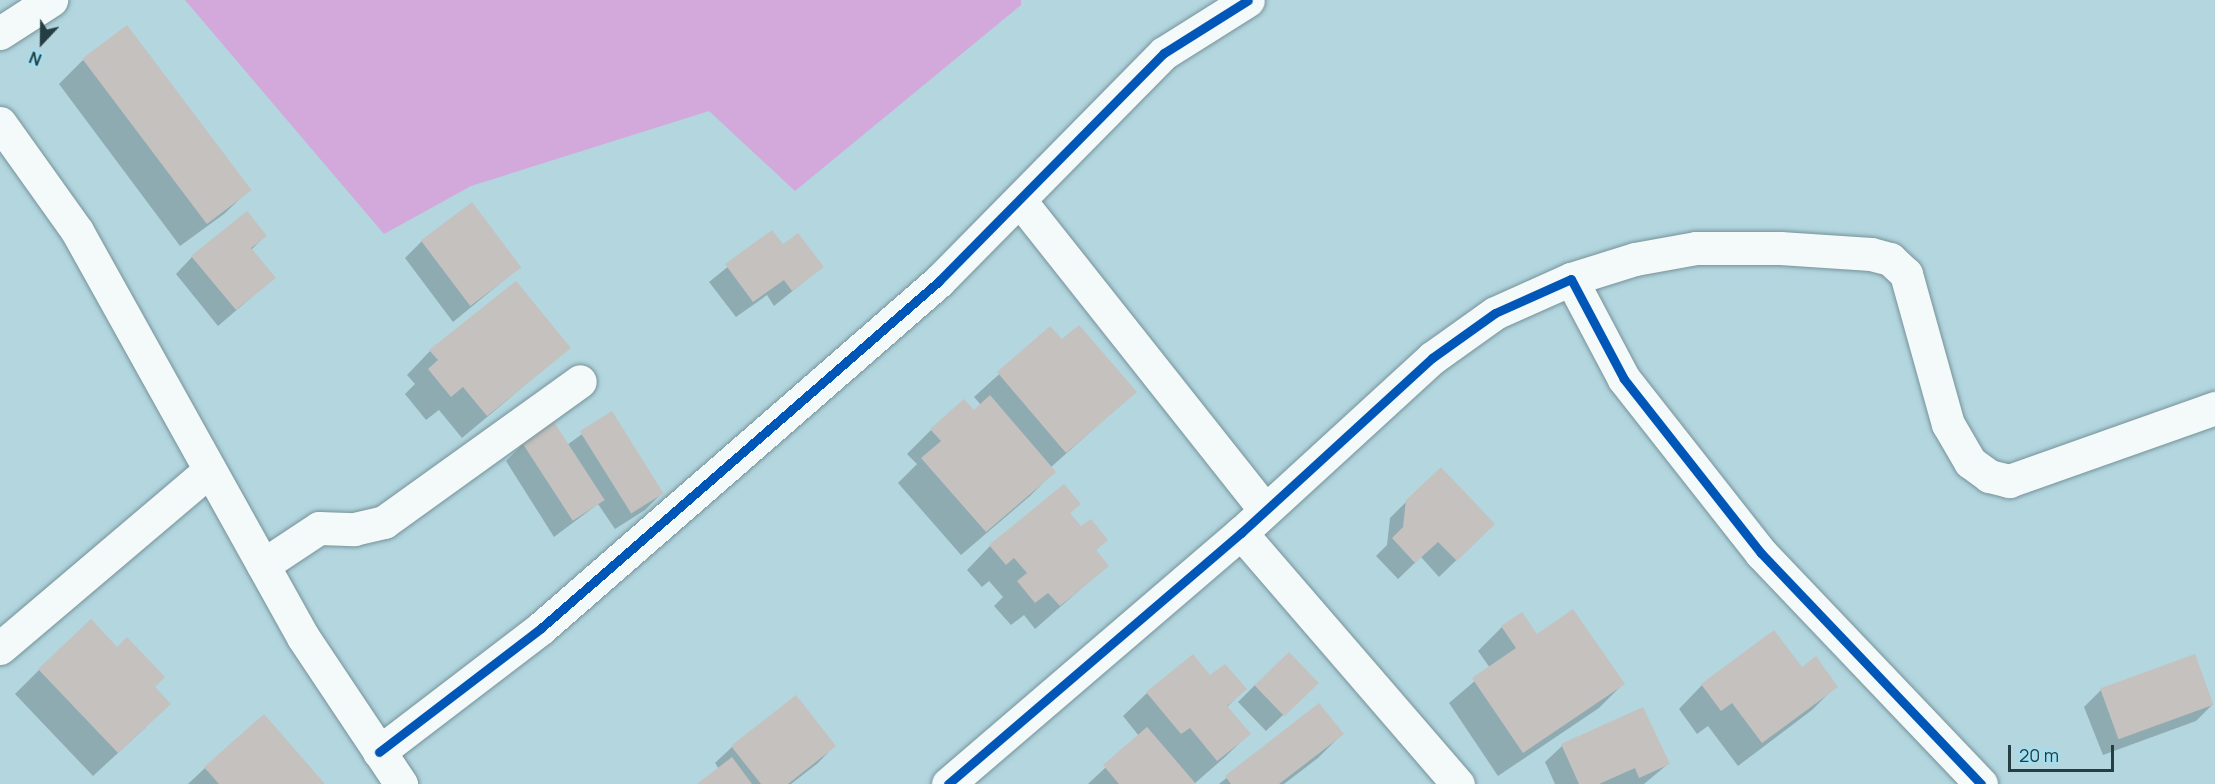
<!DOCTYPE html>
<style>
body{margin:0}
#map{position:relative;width:2215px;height:784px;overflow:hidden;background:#b3d6df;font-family:Manrope,sans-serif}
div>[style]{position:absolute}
.green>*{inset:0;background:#d2a9da}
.shadow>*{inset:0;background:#0003}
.building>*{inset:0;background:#c5c1bf;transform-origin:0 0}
.roads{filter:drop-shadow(0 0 2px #769299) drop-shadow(0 0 2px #769299)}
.street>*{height:33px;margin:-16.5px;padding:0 16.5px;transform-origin:16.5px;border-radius:16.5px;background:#f4f9fa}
.secondary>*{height:33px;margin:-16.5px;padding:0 16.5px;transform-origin:16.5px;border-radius:16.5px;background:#f4f9fa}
.cycleway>*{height:9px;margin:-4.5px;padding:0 4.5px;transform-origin:4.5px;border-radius:4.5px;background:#0057b8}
span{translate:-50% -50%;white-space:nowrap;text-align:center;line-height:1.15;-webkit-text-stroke:6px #a1e0f1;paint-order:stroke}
.north{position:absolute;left:12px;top:12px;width:60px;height:60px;-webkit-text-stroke:4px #a1e0f1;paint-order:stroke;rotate:202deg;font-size:16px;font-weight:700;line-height:24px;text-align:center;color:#243e44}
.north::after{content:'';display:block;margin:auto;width:21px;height:27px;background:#243e44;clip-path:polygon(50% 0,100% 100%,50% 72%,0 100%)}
.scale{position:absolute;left:2008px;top:745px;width:106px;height:27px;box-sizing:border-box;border:3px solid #243e44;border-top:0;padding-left:8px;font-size:18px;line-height:21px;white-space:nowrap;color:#243e44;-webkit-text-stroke:4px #a1e0f1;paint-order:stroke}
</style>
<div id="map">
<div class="green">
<div style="clip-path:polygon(185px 0,1021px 0,1021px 5px,795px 191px,709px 111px,471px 186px,384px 234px)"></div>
</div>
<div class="shadow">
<div style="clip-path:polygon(83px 60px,248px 191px,224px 214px,180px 246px,59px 84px)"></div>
<div style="clip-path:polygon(771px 232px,783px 246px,822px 267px,774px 306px,767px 295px,736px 317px,709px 282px)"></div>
<div style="clip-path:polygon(265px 236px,251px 250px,274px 278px,218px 326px,176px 274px,192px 257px)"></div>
<div style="clip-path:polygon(422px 241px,519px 268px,453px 322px,405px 258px)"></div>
<div style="clip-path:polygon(1050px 328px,1062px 341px,1135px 392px,1050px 468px,1054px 472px,1030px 496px,961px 555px,898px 483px,917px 464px,907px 454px,931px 430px,973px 412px,981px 405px,974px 397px)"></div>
<div style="clip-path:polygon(569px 348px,462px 438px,439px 410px,426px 420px,405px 394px,415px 384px,407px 375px,430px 351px)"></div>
<div style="clip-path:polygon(611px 413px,662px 493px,645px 510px,615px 529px,598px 504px,554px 537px,506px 461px,523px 444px,554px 424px,567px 445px)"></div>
<div style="clip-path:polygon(1407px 501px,1476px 541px,1439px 577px,1421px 557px,1398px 579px,1376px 556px,1387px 545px,1390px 518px)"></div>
<div style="clip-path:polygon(1079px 504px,1069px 514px,1081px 528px,1106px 540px,1095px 551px,1107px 566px,1035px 629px,1024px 615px,1011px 625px,994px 606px,1003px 597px,989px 581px,982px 587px,967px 570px,990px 546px)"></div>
<div style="clip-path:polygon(1502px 627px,1536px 636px,1623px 684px,1599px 708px,1498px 776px,1449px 703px,1490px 668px,1478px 651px)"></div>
<div style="clip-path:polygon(1802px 669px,1836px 686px,1812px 710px,1738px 766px,1708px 726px,1697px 734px,1679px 709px,1702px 685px)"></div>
<div style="clip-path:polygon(39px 670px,153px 687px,145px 728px,93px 776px,15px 694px)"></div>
<div style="clip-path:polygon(1210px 677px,1245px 689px,1226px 708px,1249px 734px,1225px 757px,1194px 784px,1088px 784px,1139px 736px,1123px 716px,1147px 693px)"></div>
<div style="clip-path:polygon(1255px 685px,1300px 699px,1266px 731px,1238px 702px)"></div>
<div style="clip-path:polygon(2101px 690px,2213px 704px,2196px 721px,2103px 755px,2084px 707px)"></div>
<div style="clip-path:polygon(796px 697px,834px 746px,818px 763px,791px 784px,699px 784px,719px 769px,715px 763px,732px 747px)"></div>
<div style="clip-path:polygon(1319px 705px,1342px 734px,1318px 758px,1284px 784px,1219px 784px)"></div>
<div style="clip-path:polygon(264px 716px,323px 784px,188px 784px,205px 768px)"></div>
<div style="clip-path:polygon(1562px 746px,1668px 764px,1644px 784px,1555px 784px,1545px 762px)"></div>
</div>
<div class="building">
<div style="left:127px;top:25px;width:207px;height:56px;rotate:53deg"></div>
<div style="left:472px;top:202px;width:82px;height:64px;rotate:53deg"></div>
<div style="clip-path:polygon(247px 211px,267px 236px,251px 248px,276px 278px,236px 310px,191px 256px)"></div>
<div style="clip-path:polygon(772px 230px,783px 244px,798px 233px,824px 267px,792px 291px,784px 280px,753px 302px,725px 264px)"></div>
<div style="clip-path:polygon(516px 281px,571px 348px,487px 416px,463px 387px,451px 397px,428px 369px,438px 360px,429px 350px)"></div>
<div style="clip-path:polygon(1079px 325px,1137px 392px,1066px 453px,997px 372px,1050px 326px,1062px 339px)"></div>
<div style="clip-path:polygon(990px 395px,1056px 472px,986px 532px,921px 458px,941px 441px,930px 429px,964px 399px,974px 410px)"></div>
<div style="left:612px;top:411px;width:97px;height:38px;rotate:58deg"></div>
<div style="left:554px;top:422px;width:93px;height:38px;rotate:57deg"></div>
<div style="clip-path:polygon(1441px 467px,1495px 524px,1457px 561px,1438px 542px,1415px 563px,1392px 538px,1403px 527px,1406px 500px)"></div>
<div style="clip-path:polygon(1064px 484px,1081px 504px,1070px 513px,1081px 526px,1091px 519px,1108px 540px,1096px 550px,1109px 566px,1060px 606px,1048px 593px,1035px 603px,1017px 581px,1027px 573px,1014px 558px,1006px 565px,989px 545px)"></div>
<div style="clip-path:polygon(1573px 609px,1625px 684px,1523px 753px,1472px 678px,1516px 648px,1501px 626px,1522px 612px,1537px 634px)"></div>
<div style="clip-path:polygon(91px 619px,117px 647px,127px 637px,165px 677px,155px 687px,171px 704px,118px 753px,38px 669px)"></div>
<div style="clip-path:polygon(1774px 630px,1802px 667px,1816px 656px,1838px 687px,1762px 743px,1732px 703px,1721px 711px,1701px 684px)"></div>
<div style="left:1289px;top:652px;width:43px;height:48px;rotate:46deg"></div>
<div style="clip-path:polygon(1193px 654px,1210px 675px,1225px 664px,1247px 689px,1227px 706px,1251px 734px,1217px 761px,1190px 728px,1181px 734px,1146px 692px)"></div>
<div style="left:2195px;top:654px;width:54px;height:101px;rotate:70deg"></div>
<div style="clip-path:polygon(796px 695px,836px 746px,788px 784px,761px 784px,731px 746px)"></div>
<div style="clip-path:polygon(1319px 703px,1344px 734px,1279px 784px,1231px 784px,1225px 776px)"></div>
<div style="clip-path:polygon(1643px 707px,1670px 764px,1639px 778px,1635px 768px,1599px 784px,1579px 784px,1561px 744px)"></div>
<div style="clip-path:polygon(264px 714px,325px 784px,219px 784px,204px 767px)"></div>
<div style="clip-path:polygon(1147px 727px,1196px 784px,1119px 784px,1103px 765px)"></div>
<div style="clip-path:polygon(732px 757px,752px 784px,697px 784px)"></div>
</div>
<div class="roads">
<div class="street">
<div style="left:0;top:123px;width:133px;rotate:54.5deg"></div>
<div style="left:77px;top:231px;width:465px;rotate:60.9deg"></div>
<div style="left:303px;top:637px;width:177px;rotate:56.3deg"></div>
<div style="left:1021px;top:202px;width:392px;rotate:51.6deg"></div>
<div style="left:1571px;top:279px;width:67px;rotate:-17.4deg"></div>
<div style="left:1635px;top:259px;width:62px;rotate:-10.2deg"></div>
<div style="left:1696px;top:248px;width:84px"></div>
<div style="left:1780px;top:248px;width:91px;rotate:3.8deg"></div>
<div style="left:1871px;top:254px;width:20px;rotate:15deg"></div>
<div style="left:1890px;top:259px;width:22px;rotate:43deg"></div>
<div style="left:1906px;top:274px;width:156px;rotate:74.4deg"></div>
<div style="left:1948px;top:424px;width:44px;rotate:59.9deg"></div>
<div style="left:1970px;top:462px;width:24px;rotate:36deg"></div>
<div style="left:1989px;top:476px;width:21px;rotate:14deg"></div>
<div style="left:2009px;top:481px;width:219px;rotate:-19.5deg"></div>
<div style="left:1241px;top:533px;width:332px;rotate:49.2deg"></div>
<div style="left:263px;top:565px;width:67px;rotate:-33.5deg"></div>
<div style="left:319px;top:528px;width:35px;rotate:2deg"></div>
<div style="left:354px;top:529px;width:31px;rotate:-13deg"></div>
<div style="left:384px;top:522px;width:241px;rotate:-35.7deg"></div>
<div style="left:0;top:648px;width:275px;rotate:-40.3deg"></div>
<div style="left:379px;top:752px;width:204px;rotate:-37.4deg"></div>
<div style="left:541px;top:628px;width:528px;rotate:-41.08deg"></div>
<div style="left:939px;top:281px;width:320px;rotate:-45.4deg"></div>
<div style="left:1164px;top:53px;width:99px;rotate:-32.2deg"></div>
<div style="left:948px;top:784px;width:386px;rotate:-40.6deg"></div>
<div style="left:1241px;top:533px;width:259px;rotate:-42.5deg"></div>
<div style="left:1432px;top:358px;width:77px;rotate:-35.5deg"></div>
<div style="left:1495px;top:313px;width:83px;rotate:-24.1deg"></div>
<div style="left:1571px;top:279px;width:113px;rotate:62.1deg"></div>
<div style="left:1624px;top:379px;width:221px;rotate:51.8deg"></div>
<div style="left:1761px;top:553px;width:319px;rotate:46.4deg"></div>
</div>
<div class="secondary">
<div style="left:0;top:33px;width:61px;rotate:-32.9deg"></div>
</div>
</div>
<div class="cycleway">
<div style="left:379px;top:752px;width:204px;rotate:-37.4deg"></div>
<div style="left:541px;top:628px;width:528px;rotate:-41.08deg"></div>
<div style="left:939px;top:281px;width:320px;rotate:-45.4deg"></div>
<div style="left:1164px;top:53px;width:99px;rotate:-32.2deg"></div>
<div style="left:948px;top:784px;width:386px;rotate:-40.6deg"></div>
<div style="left:1241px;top:533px;width:259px;rotate:-42.5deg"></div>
<div style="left:1432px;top:358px;width:77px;rotate:-35.5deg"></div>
<div style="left:1495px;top:313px;width:83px;rotate:-24.1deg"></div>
<div style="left:1571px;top:279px;width:113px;rotate:62.1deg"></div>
<div style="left:1624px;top:379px;width:221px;rotate:51.8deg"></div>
<div style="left:1761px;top:553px;width:319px;rotate:46.4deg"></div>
</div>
<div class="north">N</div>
<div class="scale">20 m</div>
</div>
